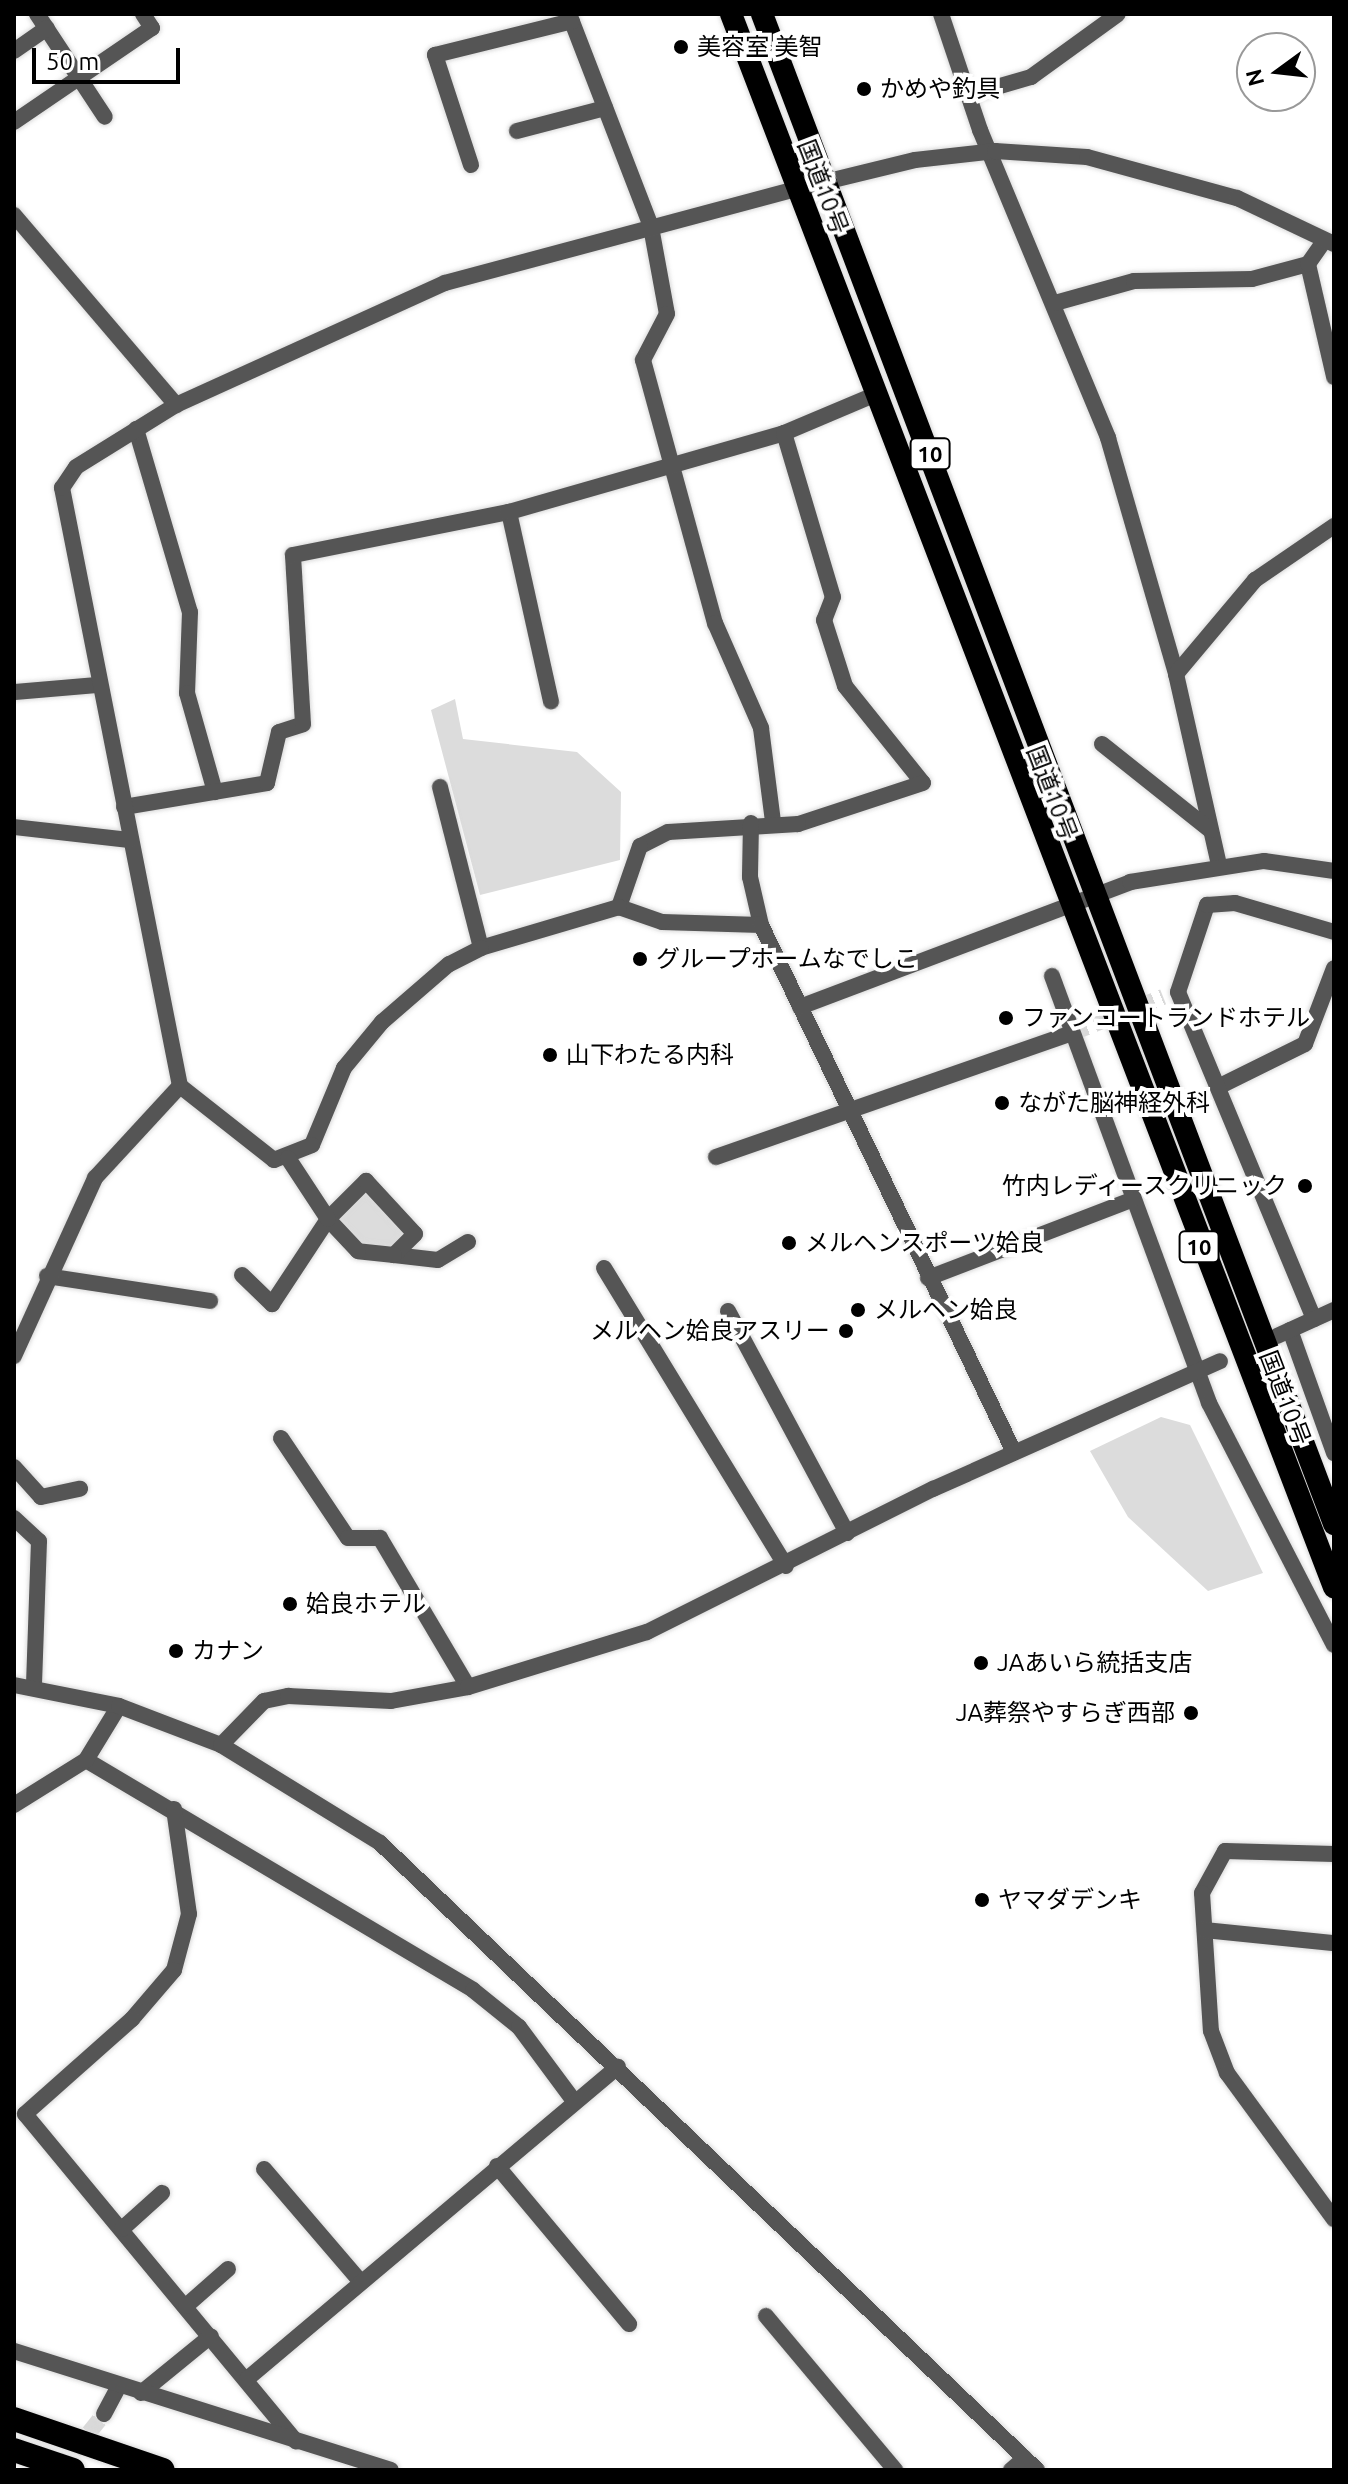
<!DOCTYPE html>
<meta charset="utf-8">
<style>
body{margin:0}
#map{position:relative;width:1348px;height:2484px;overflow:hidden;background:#fff;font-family:Ubuntu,"Noto Sans JP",sans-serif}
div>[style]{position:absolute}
.green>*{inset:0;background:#dcdcdc}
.minor-tunnel>*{height:16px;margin-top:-8px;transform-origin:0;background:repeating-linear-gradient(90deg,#d9d9d9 0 16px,transparent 0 24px)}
.roads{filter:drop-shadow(0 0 2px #dbdbdb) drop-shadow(0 0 2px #dbdbdb)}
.minor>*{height:16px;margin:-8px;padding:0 8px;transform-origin:8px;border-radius:8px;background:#555}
.tertiary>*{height:16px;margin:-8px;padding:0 8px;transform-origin:8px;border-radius:8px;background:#555}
.trunk>*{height:22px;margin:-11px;padding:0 11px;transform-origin:11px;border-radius:11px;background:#000}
.motorway>*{height:24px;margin:-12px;padding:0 12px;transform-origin:12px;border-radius:12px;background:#000}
.dots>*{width:22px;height:22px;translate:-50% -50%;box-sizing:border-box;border:4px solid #fff;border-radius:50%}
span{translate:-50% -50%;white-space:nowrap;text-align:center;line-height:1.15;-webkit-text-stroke:8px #fff;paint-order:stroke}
.shield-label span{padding:2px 6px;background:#fff;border:2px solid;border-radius:6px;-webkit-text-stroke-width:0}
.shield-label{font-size:22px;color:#000;font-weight:700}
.poi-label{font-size:24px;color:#000}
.left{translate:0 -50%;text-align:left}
.right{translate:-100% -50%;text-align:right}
.street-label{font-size:24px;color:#000}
.frame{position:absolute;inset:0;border:16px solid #000;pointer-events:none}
.north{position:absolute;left:1236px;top:32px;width:80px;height:80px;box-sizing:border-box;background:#fff;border:2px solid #999;border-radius:50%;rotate:255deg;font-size:22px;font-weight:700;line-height:32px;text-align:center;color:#000}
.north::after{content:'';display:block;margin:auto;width:28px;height:36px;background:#000;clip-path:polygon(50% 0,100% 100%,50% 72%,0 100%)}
.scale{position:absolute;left:32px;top:48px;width:148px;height:36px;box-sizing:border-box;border:4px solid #000;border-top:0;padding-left:10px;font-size:24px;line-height:28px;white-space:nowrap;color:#000;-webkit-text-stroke:6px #fff;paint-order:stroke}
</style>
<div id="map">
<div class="green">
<div style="clip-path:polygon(455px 699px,463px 739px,577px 752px,621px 792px,620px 860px,480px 895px,431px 710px)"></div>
<div style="clip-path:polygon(366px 1186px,409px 1233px,392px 1249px,357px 1247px,331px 1220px)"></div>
<div style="clip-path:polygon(1161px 1417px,1190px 1425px,1263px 1573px,1208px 1591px,1128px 1517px,1090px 1451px)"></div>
</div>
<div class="minor-tunnel">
<div style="left:1072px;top:1033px;width:98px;rotate:-21.6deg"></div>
<div style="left:59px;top:2470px;width:72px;rotate:-51.2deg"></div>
</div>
<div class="roads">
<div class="minor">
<div style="left:37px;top:14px;width:123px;rotate:56.6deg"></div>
<div style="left:569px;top:14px;width:228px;rotate:68.9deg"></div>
<div style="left:651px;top:227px;width:88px;rotate:79.6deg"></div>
<div style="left:667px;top:314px;width:52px;rotate:117.6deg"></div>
<div style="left:643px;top:360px;width:273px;rotate:74.7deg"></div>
<div style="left:715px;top:623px;width:115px;rotate:66.3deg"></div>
<div style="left:761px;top:728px;width:95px;rotate:82.7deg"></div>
<div style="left:941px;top:14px;width:122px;rotate:71.4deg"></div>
<div style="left:980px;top:130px;width:334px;rotate:67.4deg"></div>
<div style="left:1108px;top:438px;width:246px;rotate:73.9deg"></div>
<div style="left:1176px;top:674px;width:196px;rotate:77.3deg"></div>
<div style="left:14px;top:51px;width:40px;rotate:-34.9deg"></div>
<div style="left:969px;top:95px;width:65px;rotate:-16.2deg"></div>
<div style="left:1031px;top:77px;width:107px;rotate:-35.9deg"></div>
<div style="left:14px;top:122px;width:167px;rotate:-34.3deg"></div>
<div style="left:152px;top:28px;width:17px;rotate:-123deg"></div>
<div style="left:517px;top:131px;width:91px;rotate:-14.6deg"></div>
<div style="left:471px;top:165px;width:116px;rotate:-108.1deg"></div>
<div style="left:435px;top:55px;width:141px;rotate:-13.9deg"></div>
<div style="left:14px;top:215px;width:250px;rotate:49.5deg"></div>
<div style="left:1308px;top:264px;width:116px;rotate:77deg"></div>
<div style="left:1055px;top:303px;width:82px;rotate:-15.6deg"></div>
<div style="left:1134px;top:281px;width:118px;rotate:-1deg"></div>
<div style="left:1252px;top:279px;width:58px;rotate:-15deg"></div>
<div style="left:1308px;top:264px;width:29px;rotate:-55deg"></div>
<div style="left:136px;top:429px;width:191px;rotate:73.6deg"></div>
<div style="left:190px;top:612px;width:81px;rotate:92.1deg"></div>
<div style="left:187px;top:693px;width:103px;rotate:74.2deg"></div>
<div style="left:784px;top:433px;width:98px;rotate:-22.9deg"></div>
<div style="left:509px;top:512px;width:194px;rotate:77.5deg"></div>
<div style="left:1176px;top:674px;width:123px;rotate:-50deg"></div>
<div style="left:1255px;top:580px;width:96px;rotate:-34.4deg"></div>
<div style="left:14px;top:692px;width:84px;rotate:-4.8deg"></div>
<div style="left:1102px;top:744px;width:138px;rotate:38.5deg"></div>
<div style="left:440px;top:787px;width:166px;rotate:75.7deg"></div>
<div style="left:124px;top:807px;width:145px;rotate:-9.5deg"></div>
<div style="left:267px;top:783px;width:52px;rotate:-76.8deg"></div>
<div style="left:279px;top:732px;width:25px;rotate:-18deg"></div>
<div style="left:303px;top:724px;width:169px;rotate:-93.4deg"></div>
<div style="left:293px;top:555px;width:220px;rotate:-11.3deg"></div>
<div style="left:509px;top:512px;width:286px;rotate:-16deg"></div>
<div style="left:784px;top:433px;width:171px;rotate:73.4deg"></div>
<div style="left:833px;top:597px;width:25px;rotate:111deg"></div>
<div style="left:824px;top:620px;width:69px;rotate:72.3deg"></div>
<div style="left:845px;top:686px;width:124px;rotate:51.2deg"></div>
<div style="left:923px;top:783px;width:132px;rotate:161.8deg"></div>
<div style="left:798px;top:824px;width:130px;rotate:176.5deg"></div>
<div style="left:668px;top:832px;width:31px;rotate:153deg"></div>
<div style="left:640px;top:846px;width:65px;rotate:109deg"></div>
<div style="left:751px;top:823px;width:54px;rotate:91.1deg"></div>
<div style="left:750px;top:877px;width:49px;rotate:77.1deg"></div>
<div style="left:761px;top:925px;width:99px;rotate:-178.3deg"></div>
<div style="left:662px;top:922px;width:46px;rotate:-160.8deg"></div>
<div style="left:619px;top:907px;width:144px;rotate:163.5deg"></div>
<div style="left:481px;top:948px;width:36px;rotate:153deg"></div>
<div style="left:449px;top:964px;width:89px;rotate:139.1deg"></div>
<div style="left:382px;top:1022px;width:60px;rotate:129.6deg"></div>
<div style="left:344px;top:1068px;width:83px;rotate:112.6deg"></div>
<div style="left:312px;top:1145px;width:41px;rotate:158.5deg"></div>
<div style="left:274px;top:1160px;width:120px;rotate:-141.8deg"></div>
<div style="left:180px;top:1086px;width:610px;rotate:-101.16deg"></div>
<div style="left:62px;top:488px;width:25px;rotate:-56deg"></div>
<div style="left:76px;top:467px;width:118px;rotate:-31.8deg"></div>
<div style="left:176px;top:405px;width:295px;rotate:-24.4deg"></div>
<div style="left:445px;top:283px;width:363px;rotate:-15deg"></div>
<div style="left:14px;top:827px;width:117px;rotate:6.4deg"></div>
<div style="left:1052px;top:976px;width:455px;rotate:69.8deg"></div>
<div style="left:1209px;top:1403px;width:272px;rotate:62.7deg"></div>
<div style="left:1218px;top:1087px;width:97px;rotate:-26.3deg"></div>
<div style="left:1305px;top:1044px;width:81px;rotate:-69.1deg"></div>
<div style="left:716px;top:1157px;width:377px;rotate:-19.2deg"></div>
<div style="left:394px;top:1255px;width:44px;rotate:6.5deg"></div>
<div style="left:438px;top:1260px;width:35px;rotate:-31deg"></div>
<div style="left:604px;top:1268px;width:349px;rotate:58.6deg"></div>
<div style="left:242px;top:1275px;width:42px;rotate:44deg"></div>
<div style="left:272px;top:1304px;width:102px;rotate:-56.6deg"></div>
<div style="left:328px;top:1219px;width:54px;rotate:-45deg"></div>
<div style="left:366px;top:1181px;width:72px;rotate:47.2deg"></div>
<div style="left:415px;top:1234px;width:30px;rotate:135deg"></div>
<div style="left:394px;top:1255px;width:36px;rotate:-174deg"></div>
<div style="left:358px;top:1251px;width:44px;rotate:-133.2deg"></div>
<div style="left:328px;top:1219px;width:73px;rotate:-123.3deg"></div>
<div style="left:47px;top:1276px;width:165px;rotate:8.7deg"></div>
<div style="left:928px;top:1278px;width:217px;rotate:-21deg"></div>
<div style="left:728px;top:1311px;width:252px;rotate:61.8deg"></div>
<div style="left:1314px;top:1319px;width:354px;rotate:-112.6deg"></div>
<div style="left:1178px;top:992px;width:92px;rotate:-71.6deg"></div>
<div style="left:1207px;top:905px;width:28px;rotate:-4deg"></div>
<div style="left:1235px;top:903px;width:103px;rotate:16.3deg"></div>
<div style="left:1290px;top:1330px;width:131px;rotate:70.3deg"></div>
<div style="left:14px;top:1356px;width:196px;rotate:-65.5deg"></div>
<div style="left:95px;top:1178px;width:125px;rotate:-47.3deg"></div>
<div style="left:281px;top:1438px;width:120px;rotate:56.2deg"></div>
<div style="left:348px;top:1538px;width:32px"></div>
<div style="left:380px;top:1538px;width:173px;rotate:59.4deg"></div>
<div style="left:14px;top:1467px;width:40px;rotate:48deg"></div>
<div style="left:41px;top:1497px;width:40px;rotate:-12deg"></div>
<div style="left:14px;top:1518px;width:34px;rotate:43deg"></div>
<div style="left:39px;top:1541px;width:144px;rotate:92deg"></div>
<div style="left:86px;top:1760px;width:450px;rotate:30.7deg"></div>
<div style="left:473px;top:1990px;width:59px;rotate:38.8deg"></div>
<div style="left:519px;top:2027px;width:92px;rotate:53.4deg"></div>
<div style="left:14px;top:1805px;width:85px;rotate:-32deg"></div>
<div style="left:86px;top:1760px;width:63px;rotate:-58.6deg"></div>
<div style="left:174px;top:1809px;width:106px;rotate:81.9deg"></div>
<div style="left:189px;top:1914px;width:58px;rotate:105deg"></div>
<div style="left:174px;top:1970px;width:65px;rotate:130.6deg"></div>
<div style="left:132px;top:2019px;width:143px;rotate:138.4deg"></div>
<div style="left:25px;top:2114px;width:425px;rotate:50.4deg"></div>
<div style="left:1334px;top:1854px;width:109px;rotate:-178.4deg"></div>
<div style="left:1225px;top:1851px;width:48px;rotate:118.7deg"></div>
<div style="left:1202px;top:1893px;width:138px;rotate:86.3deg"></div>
<div style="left:1211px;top:2031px;width:45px;rotate:69.1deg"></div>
<div style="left:1227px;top:2073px;width:181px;rotate:53.8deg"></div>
<div style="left:1205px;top:1930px;width:130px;rotate:5.8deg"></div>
<div style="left:497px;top:2166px;width:206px;rotate:50.1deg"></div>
<div style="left:264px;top:2169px;width:149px;rotate:49.4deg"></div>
<div style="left:122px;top:2229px;width:54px;rotate:-42deg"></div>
<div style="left:186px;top:2306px;width:56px;rotate:-41.4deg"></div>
<div style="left:766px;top:2316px;width:201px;rotate:50deg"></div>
<div style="left:247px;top:2379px;width:485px;rotate:-40.1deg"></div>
<div style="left:141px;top:2393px;width:90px;rotate:-39.2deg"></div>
<div style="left:104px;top:2414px;width:32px;rotate:-62deg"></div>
<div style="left:1011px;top:2470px;width:18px;rotate:-41deg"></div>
</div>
<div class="tertiary">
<div style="left:796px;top:189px;width:122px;rotate:-13.7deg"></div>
<div style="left:915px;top:160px;width:81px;rotate:-6.4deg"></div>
<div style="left:995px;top:151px;width:92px;rotate:3.7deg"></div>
<div style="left:1087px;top:157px;width:156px;rotate:15.3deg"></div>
<div style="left:1237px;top:198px;width:107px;rotate:25.4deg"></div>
<div style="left:761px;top:925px;width:585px;rotate:64.36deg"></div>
<div style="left:800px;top:1007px;width:353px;rotate:-20.7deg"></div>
<div style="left:1130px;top:882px;width:136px;rotate:-8.9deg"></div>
<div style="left:1264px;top:861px;width:71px;rotate:8.1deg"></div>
<div style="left:1277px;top:1336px;width:63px;rotate:-24.5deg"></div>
<div style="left:14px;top:1685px;width:107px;rotate:11.3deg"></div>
<div style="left:119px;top:1706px;width:109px;rotate:20.9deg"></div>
<div style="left:221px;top:1745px;width:187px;rotate:31.6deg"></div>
<div style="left:380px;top:1843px;width:908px;rotate:43.66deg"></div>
<div style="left:221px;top:1745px;width:62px;rotate:-45.7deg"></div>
<div style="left:264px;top:1701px;width:25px;rotate:-12deg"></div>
<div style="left:288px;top:1696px;width:103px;rotate:2.8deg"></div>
<div style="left:391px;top:1701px;width:78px;rotate:-10.3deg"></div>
<div style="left:468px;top:1687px;width:187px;rotate:-17.1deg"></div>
<div style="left:647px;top:1632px;width:320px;rotate:-26.6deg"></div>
<div style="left:933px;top:1489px;width:314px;rotate:-24deg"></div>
<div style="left:14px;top:2351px;width:395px;rotate:17.5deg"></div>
</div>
<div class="trunk">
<div style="left:731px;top:14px;width:1685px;rotate:69.03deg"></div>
<div style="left:762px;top:14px;width:1615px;rotate:69.25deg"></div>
</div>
<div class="motorway">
<div style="left:14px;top:2419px;width:157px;rotate:18.9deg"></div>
<div style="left:14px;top:2450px;width:62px;rotate:18.7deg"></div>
</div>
</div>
<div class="dots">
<div style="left:681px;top:47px;background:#000"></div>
<div style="left:864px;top:89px;background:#000"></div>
<div style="left:640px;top:959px;background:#000"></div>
<div style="left:1006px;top:1018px;background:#000"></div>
<div style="left:550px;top:1055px;background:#000"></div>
<div style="left:1002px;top:1103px;background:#000"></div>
<div style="left:1305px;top:1186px;background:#000"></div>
<div style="left:789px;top:1243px;background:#000"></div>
<div style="left:858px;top:1310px;background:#000"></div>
<div style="left:846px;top:1331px;background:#000"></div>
<div style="left:290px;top:1604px;background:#000"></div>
<div style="left:176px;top:1651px;background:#000"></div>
<div style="left:981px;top:1663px;background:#000"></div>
<div style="left:1191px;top:1713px;background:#000"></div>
<div style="left:982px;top:1900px;background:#000"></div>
</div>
<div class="shield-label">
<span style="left:930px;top:454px">10</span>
<span style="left:1199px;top:1247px">10</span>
</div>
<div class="poi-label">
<span class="left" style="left:697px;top:47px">美容室 美智</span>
<span class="left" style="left:880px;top:89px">かめや釣具</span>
<span class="left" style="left:656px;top:959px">グループホームなでしこ</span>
<span class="left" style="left:1022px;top:1018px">ファンコートランドホテル</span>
<span class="left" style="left:566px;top:1055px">山下わたる内科</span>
<span class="left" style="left:1018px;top:1103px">ながた脳神経外科</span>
<span class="right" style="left:1287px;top:1186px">竹内レディースクリニック</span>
<span class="left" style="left:805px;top:1243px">メルヘンスポーツ姶良</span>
<span class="left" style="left:874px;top:1310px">メルヘン姶良</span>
<span class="right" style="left:830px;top:1331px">メルヘン姶良アスリー</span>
<span class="left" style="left:306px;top:1604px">姶良ホテル</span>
<span class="left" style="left:192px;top:1651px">カナン</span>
<span class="left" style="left:997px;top:1663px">JAあいら統括支店</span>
<span class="right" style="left:1175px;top:1713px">JA葬祭やすらぎ西部</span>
<span class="left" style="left:998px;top:1900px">ヤマダデンキ</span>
</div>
<div class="street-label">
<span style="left:823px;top:187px;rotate:69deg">国道10号</span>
<span style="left:1052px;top:793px;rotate:69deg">国道10号</span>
<span style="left:1285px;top:1398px;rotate:69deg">国道10号</span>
</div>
<div class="frame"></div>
<div class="north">N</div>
<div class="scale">50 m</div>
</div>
